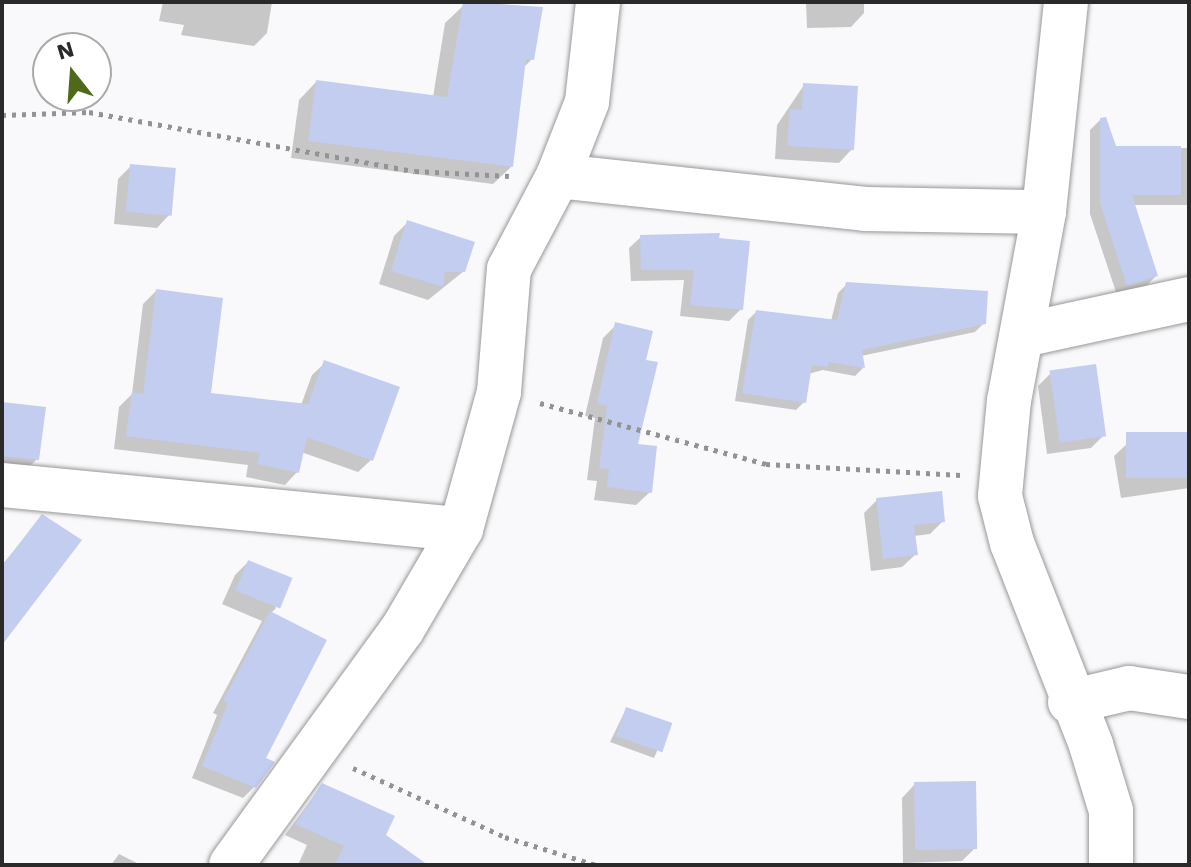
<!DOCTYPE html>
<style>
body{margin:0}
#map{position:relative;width:1191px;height:867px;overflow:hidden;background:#f9f9fb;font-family:"Work Sans",sans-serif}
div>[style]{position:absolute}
.shadow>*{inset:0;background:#0003}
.building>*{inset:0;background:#c2cdf0;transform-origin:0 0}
.path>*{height:5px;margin-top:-2.5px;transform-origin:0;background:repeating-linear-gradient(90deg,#939395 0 4px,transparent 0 10px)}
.roads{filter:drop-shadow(0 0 2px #98989a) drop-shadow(0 0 2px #98989a)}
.minor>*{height:44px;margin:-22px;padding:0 22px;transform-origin:22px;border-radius:22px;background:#fff}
span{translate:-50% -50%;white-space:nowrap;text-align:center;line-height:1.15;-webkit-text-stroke:6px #fff;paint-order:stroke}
.frame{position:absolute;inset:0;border:4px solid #2a2a2b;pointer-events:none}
.north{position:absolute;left:32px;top:32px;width:80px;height:80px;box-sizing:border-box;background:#fff;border:2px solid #aaa;border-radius:50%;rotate:343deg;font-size:22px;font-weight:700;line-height:32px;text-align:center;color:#2a2a2b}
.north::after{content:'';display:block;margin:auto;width:28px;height:36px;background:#4f691a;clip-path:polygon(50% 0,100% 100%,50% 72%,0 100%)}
</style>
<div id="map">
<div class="shadow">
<div style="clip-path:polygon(163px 2px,272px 2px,267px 33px,254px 46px,181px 35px,184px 25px,159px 21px)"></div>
<div style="clip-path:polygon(478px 2px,541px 8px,532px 59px,523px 68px,511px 167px,493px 184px,291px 158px,299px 100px,316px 82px,433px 97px,445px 23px,463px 6px)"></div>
<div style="clip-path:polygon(806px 2px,864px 2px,864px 13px,851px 27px,807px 28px)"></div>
<div style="clip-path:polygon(804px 85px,852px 149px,839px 163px,775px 159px,777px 125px)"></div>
<div style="clip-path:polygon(1100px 120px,1114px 148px,1189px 148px,1189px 205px,1133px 205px,1156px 276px,1146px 286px,1117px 295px,1090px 214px,1090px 130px)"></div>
<div style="clip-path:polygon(131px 166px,170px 214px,157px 228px,114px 224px,118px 179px)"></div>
<div style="clip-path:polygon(407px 223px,464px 271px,428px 300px,379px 284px,394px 236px)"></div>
<div style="clip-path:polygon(641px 237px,717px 240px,741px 309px,729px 321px,680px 316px,684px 280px,631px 281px,629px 248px)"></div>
<div style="clip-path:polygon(847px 284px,984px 323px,975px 332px,861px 356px,863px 368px,855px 376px,823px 370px,808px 374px,804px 402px,796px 410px,735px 401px,748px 320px,756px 312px,831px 321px,838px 293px)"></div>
<div style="clip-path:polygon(156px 291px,209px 394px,301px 405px,312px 375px,325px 363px,371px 460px,358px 472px,301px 452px,297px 472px,285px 485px,246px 477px,248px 465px,114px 449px,119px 407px,132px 394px,143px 304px)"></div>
<div style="clip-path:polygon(616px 325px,644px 361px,636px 446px,650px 492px,636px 505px,594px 500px,597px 481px,587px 480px,595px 418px,585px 416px,603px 338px)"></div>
<div style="clip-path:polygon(1051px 373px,1104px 435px,1091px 448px,1047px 454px,1038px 386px)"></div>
<div style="clip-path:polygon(2px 404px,37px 459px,24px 472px,2px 470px)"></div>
<div style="clip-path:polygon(1189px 434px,1189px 488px,1121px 498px,1114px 456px,1128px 443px)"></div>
<div style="clip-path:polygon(877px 500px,943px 521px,930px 534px,914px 536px,916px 554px,902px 567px,871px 571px,864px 513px)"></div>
<div style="clip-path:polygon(43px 516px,79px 540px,2px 639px,2px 565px)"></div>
<div style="clip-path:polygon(248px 562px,276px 608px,271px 613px,264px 759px,255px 786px,243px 798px,192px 778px,217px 715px,213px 713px,262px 621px,222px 604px,235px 575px)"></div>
<div style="clip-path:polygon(626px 709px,669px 724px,654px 758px,610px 742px)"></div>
<div style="clip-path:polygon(915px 784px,975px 848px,962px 861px,903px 863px,902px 798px)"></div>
<div style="clip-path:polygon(322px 785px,364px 865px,298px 865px,307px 845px,285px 835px)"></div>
<div style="clip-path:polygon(119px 854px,141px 865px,111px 865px)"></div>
</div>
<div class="building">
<div style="clip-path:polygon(463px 2px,543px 7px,534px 60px,526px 59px,513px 167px,308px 141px,316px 80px,447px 97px)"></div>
<div style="clip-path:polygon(803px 83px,858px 86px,854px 150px,787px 146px,790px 109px,802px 110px)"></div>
<div style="clip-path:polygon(1106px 117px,1116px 146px,1181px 146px,1181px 195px,1132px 195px,1158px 276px,1127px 286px,1100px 203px,1100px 118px)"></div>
<div style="left:130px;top:164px;width:46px;height:48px;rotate:5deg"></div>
<div style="clip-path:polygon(407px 220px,475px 242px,465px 272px,445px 272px,443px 287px,391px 271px)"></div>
<div style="clip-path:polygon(720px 233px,719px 238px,750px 241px,743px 310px,690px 305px,694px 270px,641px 270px,640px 235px)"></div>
<div style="clip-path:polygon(846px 282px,988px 291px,986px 324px,862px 350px,865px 368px,829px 362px,828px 367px,812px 365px,806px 403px,742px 393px,756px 310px,837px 320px)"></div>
<div style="clip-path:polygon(156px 289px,223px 298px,211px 393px,308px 404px,324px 360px,400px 387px,373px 461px,307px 437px,299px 473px,257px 464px,260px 453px,126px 436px,132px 392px,143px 394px)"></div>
<div style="clip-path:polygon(615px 322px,653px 331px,646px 360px,658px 362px,638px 444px,657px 446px,652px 493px,607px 487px,609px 469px,599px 468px,607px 406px,597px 403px)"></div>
<div style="left:1096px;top:364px;width:73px;height:47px;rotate:82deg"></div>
<div style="clip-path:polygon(2px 402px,46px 407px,39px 460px,2px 456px)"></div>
<div style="left:1189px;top:432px;width:46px;height:63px;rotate:90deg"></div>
<div style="clip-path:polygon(942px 491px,945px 522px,914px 525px,918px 555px,883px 559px,876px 498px)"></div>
<div style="clip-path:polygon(42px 514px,82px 540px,2px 645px,2px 566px)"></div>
<div style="left:248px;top:560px;width:48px;height:33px;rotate:22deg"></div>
<div style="clip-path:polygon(270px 611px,327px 640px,266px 758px,275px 762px,256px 788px,202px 766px,228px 703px,223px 701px)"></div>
<div style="left:626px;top:707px;width:49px;height:31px;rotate:19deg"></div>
<div style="left:976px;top:781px;width:68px;height:62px;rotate:89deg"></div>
<div style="clip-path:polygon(322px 783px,395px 816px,386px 835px,428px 865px,335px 865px,344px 846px,295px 824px)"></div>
</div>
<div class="path">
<div style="left:2px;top:115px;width:87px;rotate:-2deg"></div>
<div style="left:89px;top:112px;width:331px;rotate:10.3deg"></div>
<div style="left:415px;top:171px;width:94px;rotate:3deg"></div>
<div style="left:540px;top:403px;width:234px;rotate:15.1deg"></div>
<div style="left:766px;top:464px;width:195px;rotate:3.2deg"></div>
<div style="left:353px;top:768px;width:167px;rotate:24.4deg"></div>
<div style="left:505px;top:837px;width:95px;rotate:17.1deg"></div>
</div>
<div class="roads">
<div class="minor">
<div style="left:1066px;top:2px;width:211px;rotate:96deg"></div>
<div style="left:1044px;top:212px;width:191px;rotate:100.5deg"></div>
<div style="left:1009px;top:400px;width:96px;rotate:95.4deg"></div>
<div style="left:1000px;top:496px;width:49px;rotate:75.7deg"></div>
<div style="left:1012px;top:543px;width:217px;rotate:68.6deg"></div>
<div style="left:1091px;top:745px;width:69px;rotate:73.1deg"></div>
<div style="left:1111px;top:811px;width:54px;rotate:90deg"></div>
<div style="left:558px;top:176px;width:309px;rotate:6.1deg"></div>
<div style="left:865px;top:209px;width:179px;rotate:1deg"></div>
<div style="left:1023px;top:335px;width:170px;rotate:-12.2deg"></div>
<div style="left:2px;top:485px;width:461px;rotate:5.5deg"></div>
<div style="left:1070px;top:702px;width:61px;rotate:-13.3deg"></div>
<div style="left:1129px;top:688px;width:61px;rotate:8.5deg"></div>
<div style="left:231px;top:865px;width:291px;rotate:-54deg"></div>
<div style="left:402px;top:630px;width:117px;rotate:-59.7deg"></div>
<div style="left:461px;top:529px;width:142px;rotate:-74.5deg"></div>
<div style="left:499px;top:392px;width:123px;rotate:-85.4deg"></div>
<div style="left:509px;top:269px;width:105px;rotate:-62.2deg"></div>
<div style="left:558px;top:176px;width:79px;rotate:-68.6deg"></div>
<div style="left:587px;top:102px;width:101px;rotate:-83.7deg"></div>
</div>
</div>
<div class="frame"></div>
<div class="north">N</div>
</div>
